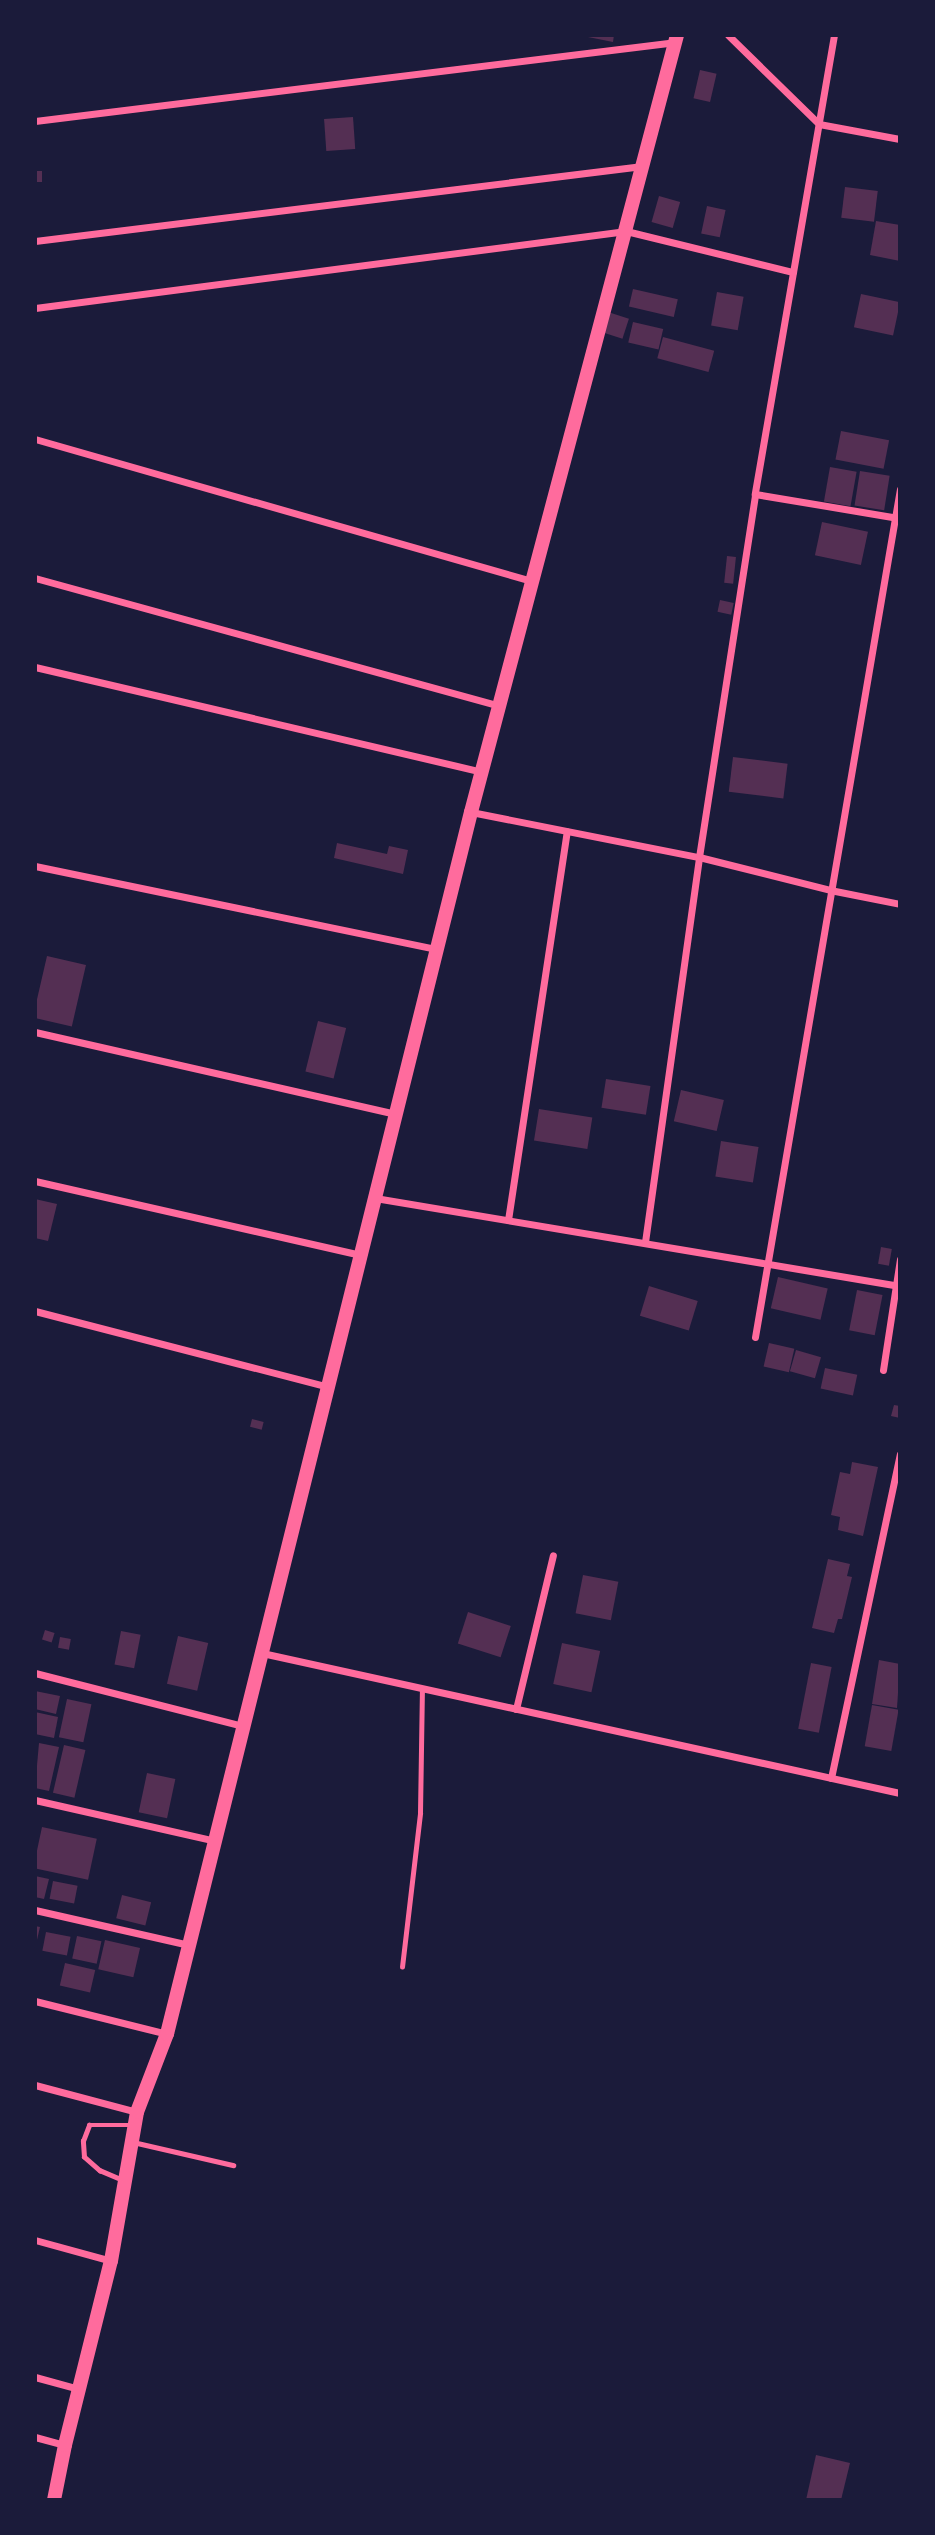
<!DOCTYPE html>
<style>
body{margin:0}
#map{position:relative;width:935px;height:2535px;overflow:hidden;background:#1b1b3a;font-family:"DM Sans",sans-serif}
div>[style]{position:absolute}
.building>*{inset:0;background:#542f53;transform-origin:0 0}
.service>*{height:4.5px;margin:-2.25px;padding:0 2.25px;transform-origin:2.25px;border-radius:2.25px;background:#ff6b9d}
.minor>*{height:7px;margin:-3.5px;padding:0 3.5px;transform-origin:3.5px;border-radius:3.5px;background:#ff6b9d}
.primary>*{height:14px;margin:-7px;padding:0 7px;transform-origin:7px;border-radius:7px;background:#ff6b9d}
span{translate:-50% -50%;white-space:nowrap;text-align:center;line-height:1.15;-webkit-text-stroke:7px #1b1b3a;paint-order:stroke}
.frame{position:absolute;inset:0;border:37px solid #1b1b3a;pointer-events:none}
</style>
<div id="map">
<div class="building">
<div style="clip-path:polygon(578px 35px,614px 35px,613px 42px)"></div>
<div style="left:700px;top:70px;width:17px;height:29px;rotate:13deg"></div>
<div style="left:353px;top:117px;width:32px;height:29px;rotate:86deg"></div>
<div style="left:35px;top:171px;width:7px;height:11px"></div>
<div style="left:845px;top:187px;width:33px;height:31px;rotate:7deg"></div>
<div style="left:659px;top:196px;width:22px;height:27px;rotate:16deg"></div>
<div style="left:707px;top:206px;width:19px;height:28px;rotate:12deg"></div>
<div style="clip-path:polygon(876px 221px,900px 225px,900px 261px,870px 255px)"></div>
<div style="left:633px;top:289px;width:46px;height:18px;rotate:13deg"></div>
<div style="left:717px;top:292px;width:27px;height:34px;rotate:10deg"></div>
<div style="left:861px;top:294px;width:40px;height:34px;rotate:12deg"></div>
<div style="left:608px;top:312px;width:22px;height:21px;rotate:18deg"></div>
<div style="left:633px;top:322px;width:31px;height:21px;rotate:13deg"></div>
<div style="left:663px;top:337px;width:53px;height:22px;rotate:15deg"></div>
<div style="left:841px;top:431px;width:49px;height:29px;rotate:11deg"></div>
<div style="left:830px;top:467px;width:27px;height:35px;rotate:10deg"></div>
<div style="left:860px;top:471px;width:30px;height:35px;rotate:9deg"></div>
<div style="left:822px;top:522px;width:47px;height:34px;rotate:12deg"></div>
<div style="left:727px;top:556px;width:9px;height:27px;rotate:6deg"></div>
<div style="left:720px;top:600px;width:14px;height:12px;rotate:12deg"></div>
<div style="left:733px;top:757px;width:55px;height:35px;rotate:7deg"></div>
<div style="clip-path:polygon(337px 843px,387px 854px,389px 846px,408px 850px,403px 874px,334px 858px)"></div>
<div style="left:47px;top:956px;width:40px;height:63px;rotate:13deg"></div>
<div style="left:318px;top:1021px;width:29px;height:52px;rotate:14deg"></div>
<div style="left:606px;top:1079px;width:45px;height:29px;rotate:9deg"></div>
<div style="left:681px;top:1090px;width:44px;height:32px;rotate:13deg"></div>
<div style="left:539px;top:1109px;width:54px;height:32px;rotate:9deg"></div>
<div style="left:721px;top:1141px;width:38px;height:36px;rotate:9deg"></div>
<div style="clip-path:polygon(35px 1199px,57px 1204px,48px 1241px,35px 1238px)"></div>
<div style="left:881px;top:1247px;width:11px;height:17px;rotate:10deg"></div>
<div style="left:778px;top:1277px;width:51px;height:32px;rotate:13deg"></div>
<div style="left:649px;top:1286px;width:51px;height:31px;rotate:17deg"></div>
<div style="left:857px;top:1290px;width:26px;height:41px;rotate:11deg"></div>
<div style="left:769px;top:1343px;width:26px;height:24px;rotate:13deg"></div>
<div style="left:796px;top:1350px;width:26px;height:22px;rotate:16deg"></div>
<div style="left:825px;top:1368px;width:33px;height:21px;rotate:12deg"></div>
<div style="clip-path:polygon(894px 1405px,900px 1406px,900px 1418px,891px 1416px)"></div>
<div style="left:252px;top:1419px;width:12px;height:8px;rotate:14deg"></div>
<div style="clip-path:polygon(852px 1462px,878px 1467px,863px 1536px,838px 1530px,840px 1517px,831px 1515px,840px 1472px,850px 1474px)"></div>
<div style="clip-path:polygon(828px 1559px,850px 1564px,847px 1576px,852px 1577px,842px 1619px,838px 1619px,834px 1633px,812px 1628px)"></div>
<div style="left:583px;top:1575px;width:36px;height:39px;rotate:11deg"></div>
<div style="left:468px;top:1612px;width:45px;height:33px;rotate:18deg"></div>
<div style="left:45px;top:1630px;width:10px;height:10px;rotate:17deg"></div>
<div style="left:121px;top:1631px;width:20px;height:34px;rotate:11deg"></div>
<div style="left:178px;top:1636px;width:31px;height:49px;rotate:13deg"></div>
<div style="left:60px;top:1637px;width:11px;height:11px;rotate:10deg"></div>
<div style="left:562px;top:1643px;width:39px;height:42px;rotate:12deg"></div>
<div style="clip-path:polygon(879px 1660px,900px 1664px,897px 1708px,872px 1704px)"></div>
<div style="left:811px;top:1663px;width:21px;height:67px;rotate:11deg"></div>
<div style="clip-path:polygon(35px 1691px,60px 1696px,56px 1714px,35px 1709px)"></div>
<div style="left:67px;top:1699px;width:25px;height:39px;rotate:12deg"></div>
<div style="left:872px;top:1705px;width:27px;height:42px;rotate:10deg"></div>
<div style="clip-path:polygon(35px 1712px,58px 1717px,54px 1738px,35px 1734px)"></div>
<div style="clip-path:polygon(39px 1743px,59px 1747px,49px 1791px,35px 1788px)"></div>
<div style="left:64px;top:1745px;width:22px;height:49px;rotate:13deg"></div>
<div style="left:147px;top:1773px;width:29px;height:40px;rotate:12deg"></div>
<div style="left:42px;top:1827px;width:56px;height:42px;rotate:12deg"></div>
<div style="clip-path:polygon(35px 1876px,49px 1879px,44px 1899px,35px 1897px)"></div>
<div style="left:53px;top:1881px;width:25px;height:18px;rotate:11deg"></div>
<div style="left:122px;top:1895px;width:30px;height:24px;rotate:14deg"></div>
<div style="clip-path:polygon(35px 1926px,40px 1927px,36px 1944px,35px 1943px)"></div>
<div style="left:46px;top:1932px;width:25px;height:19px;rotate:11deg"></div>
<div style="left:77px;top:1936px;width:25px;height:23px;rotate:12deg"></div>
<div style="left:105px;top:1940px;width:36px;height:30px;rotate:13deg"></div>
<div style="left:65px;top:1963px;width:31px;height:23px;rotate:13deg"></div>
<div style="clip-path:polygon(816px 2455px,850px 2463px,841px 2500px,806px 2500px)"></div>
</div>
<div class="service">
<div style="left:402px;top:1967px;width:155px;rotate:-83.3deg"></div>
<div style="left:420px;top:1813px;width:124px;rotate:-89.1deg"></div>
<div style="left:133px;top:2142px;width:103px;rotate:13deg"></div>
<div style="left:124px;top:2181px;width:26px;rotate:-157deg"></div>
<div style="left:100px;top:2171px;width:21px;rotate:-139deg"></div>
<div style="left:84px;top:2157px;width:16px;rotate:-94deg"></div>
<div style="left:83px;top:2141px;width:17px;rotate:-69deg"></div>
<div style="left:89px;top:2125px;width:44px"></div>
</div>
<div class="minor">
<div style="left:728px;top:35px;width:127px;rotate:44.4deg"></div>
<div style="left:819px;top:124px;width:82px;rotate:10.5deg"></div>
<div style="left:834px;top:35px;width:466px;rotate:99.8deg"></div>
<div style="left:755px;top:494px;width:145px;rotate:9.5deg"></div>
<div style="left:35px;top:121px;width:646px;rotate:-7.03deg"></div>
<div style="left:35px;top:241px;width:612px;rotate:-7.04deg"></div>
<div style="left:35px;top:308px;width:596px;rotate:-7.42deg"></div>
<div style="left:626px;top:231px;width:172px;rotate:13.8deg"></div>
<div style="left:35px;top:439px;width:517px;rotate:15.95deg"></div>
<div style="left:35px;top:578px;width:482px;rotate:15.4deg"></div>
<div style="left:35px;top:667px;width:459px;rotate:13.2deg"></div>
<div style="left:471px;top:812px;width:232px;rotate:11.2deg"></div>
<div style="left:699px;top:857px;width:135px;rotate:14.1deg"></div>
<div style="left:830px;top:890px;width:71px;rotate:11.3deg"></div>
<div style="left:35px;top:866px;width:410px;rotate:11.7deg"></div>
<div style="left:35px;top:1032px;width:370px;rotate:12.8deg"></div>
<div style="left:35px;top:1181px;width:334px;rotate:12.8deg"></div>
<div style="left:375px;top:1198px;width:532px;rotate:9.52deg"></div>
<div style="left:508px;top:1220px;width:393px;rotate:-81.4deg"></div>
<div style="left:645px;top:1242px;width:389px;rotate:-82deg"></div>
<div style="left:699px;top:857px;width:367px;rotate:-81.2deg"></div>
<div style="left:35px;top:1311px;width:303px;rotate:14.5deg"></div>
<div style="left:755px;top:1337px;width:860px;rotate:-80.3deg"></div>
<div style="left:883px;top:1370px;width:112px;rotate:-81.3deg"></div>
<div style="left:262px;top:1653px;width:653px;rotate:12.38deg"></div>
<div style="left:35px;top:1673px;width:215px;rotate:14.3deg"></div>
<div style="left:516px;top:1709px;width:158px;rotate:-76.5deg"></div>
<div style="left:831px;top:1778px;width:331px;rotate:-78deg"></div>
<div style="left:35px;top:1800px;width:186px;rotate:12.8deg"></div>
<div style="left:35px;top:1910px;width:158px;rotate:12.8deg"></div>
<div style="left:35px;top:2001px;width:136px;rotate:14deg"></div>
<div style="left:35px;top:2085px;width:106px;rotate:14.8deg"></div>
<div style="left:35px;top:2240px;width:79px;rotate:15.4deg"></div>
<div style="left:35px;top:2377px;width:46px;rotate:15.3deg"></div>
<div style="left:35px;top:2437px;width:31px;rotate:15deg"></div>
</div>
<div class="primary">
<div style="left:54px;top:2500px;width:56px;rotate:-78.7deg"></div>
<div style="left:65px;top:2445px;width:190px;rotate:-76deg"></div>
<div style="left:111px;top:2261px;width:151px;rotate:-80.1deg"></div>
<div style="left:137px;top:2112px;width:84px;rotate:-69deg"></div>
<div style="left:167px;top:2034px;width:1259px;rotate:-76.03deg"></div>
<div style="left:471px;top:812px;width:804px;rotate:-75.15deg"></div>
</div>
<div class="frame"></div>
</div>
